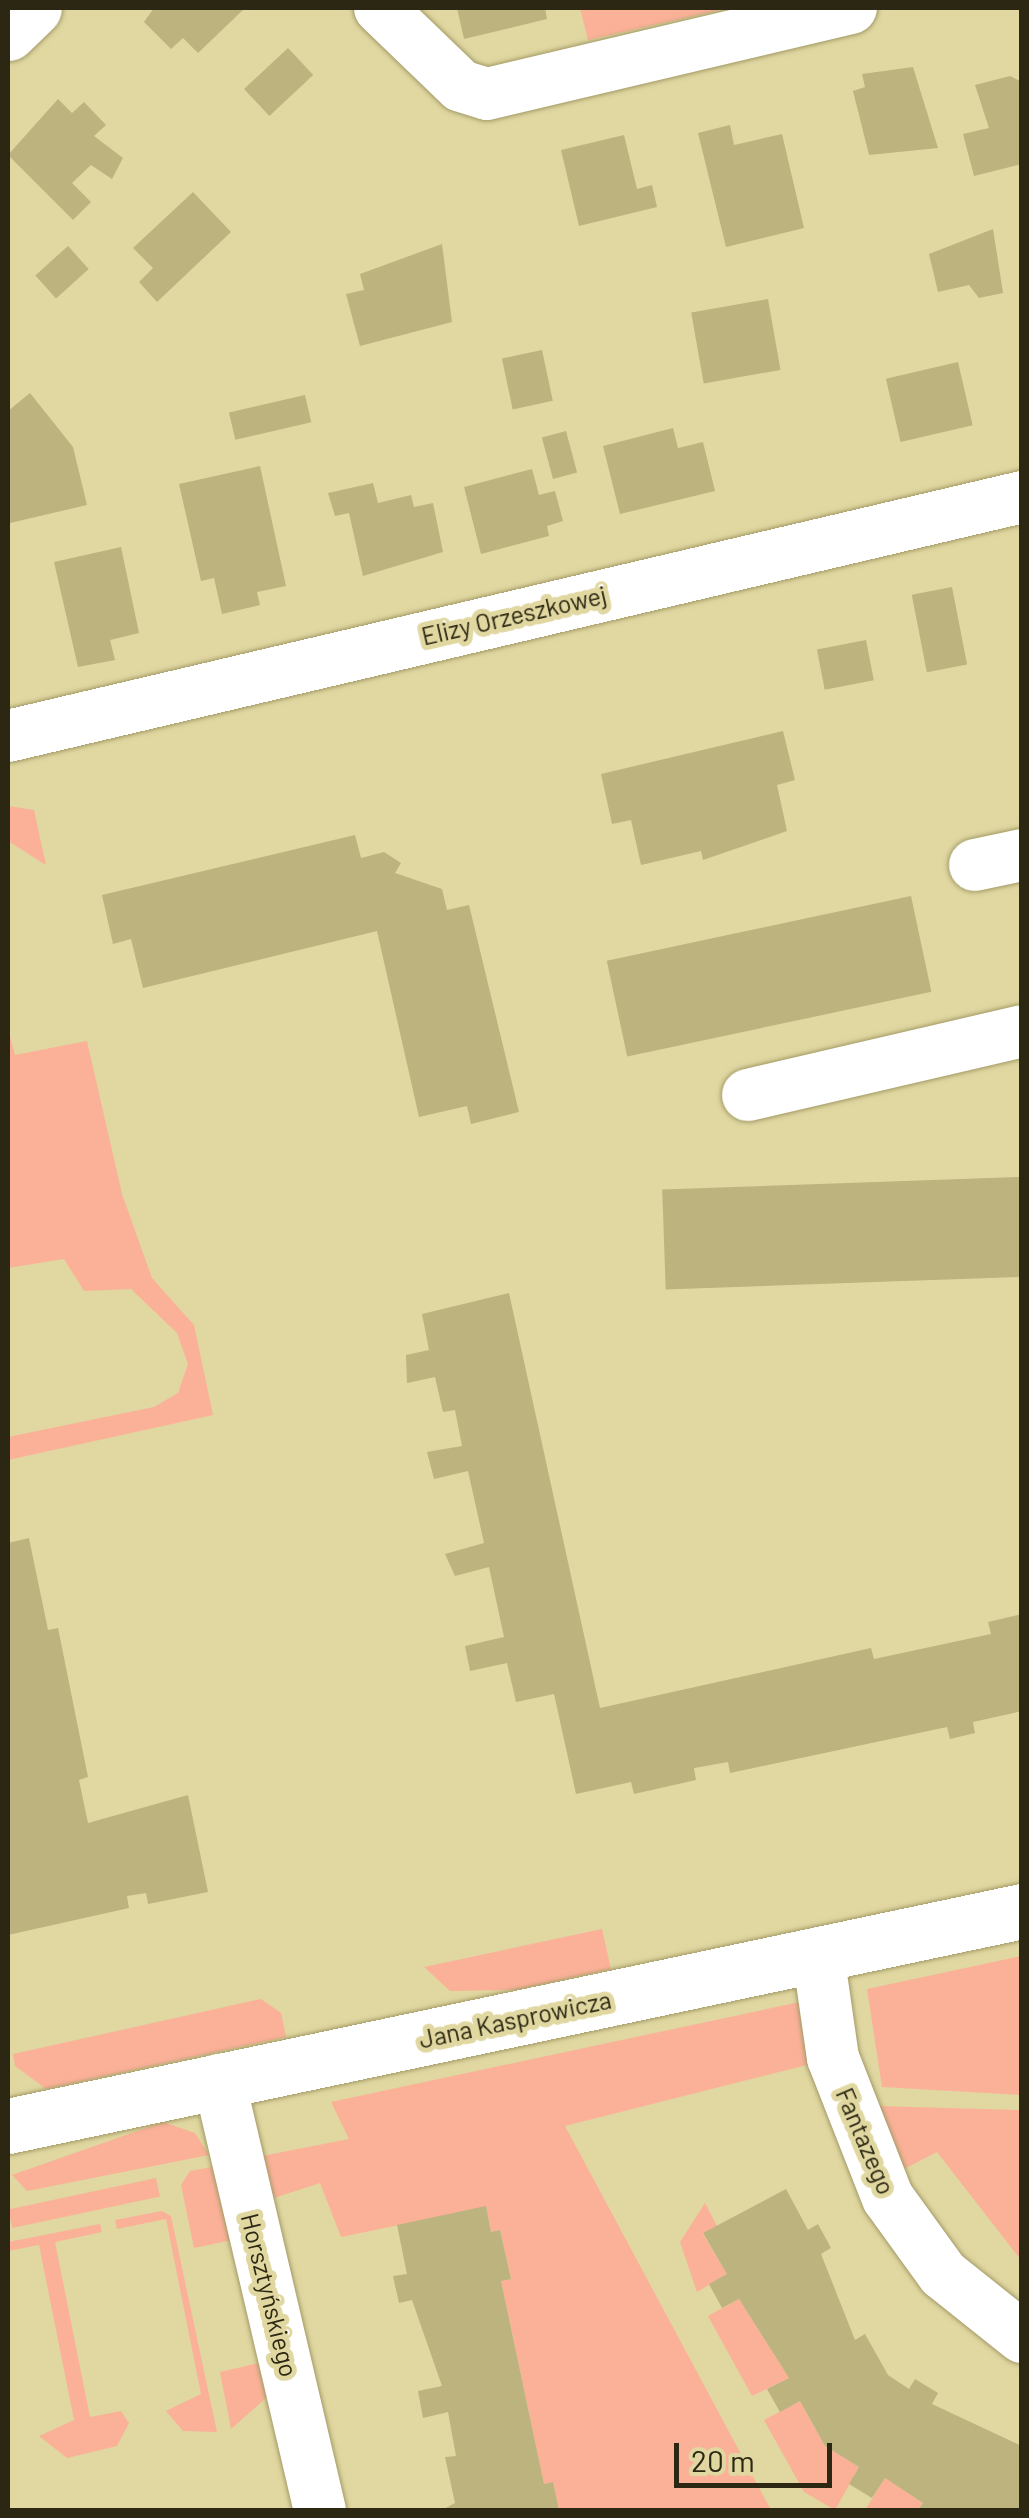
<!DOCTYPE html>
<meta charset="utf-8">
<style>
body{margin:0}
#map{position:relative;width:1029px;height:2518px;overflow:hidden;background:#e0d7a1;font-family:Barlow,sans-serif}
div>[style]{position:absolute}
.green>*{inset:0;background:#fbb198;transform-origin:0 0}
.building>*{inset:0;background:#bcb37e;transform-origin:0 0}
.roads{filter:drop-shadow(0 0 2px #a39a66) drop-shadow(0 0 2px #a39a66)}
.street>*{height:52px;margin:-26px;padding:0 26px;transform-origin:26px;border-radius:26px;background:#fff}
.secondary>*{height:55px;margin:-27.5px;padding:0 27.5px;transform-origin:27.5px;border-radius:27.5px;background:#fff}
span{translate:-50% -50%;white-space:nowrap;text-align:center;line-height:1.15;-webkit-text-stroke:10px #e0d7a1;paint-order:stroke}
.street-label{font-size:25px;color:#2b2712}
.frame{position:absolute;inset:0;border:10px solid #2b2712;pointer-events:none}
.scale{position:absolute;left:674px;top:2443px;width:158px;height:45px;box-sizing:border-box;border:5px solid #2b2712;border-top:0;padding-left:12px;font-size:30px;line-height:35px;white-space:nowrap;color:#2b2712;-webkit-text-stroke:8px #e0d7a1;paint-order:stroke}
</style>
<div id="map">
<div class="green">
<div style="clip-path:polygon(580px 8px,729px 8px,588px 40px)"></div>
<div style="clip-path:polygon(8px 806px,34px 810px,46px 865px,8px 841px)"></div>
<div style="clip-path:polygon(8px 1029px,15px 1055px,87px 1041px,122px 1194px,152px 1278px,194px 1325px,213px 1415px,8px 1460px,8px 1437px,154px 1407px,178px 1393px,188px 1364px,177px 1333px,131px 1289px,84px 1291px,64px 1259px,8px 1268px)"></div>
<div style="clip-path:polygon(602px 1929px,611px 1969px,516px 1990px,450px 1991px,424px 1967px)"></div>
<div style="clip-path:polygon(1021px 1956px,1021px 2095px,882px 2087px,867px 1989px)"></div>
<div style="clip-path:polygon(261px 1999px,281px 2013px,286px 2037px,46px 2089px,15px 2066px,13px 2054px)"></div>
<div style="clip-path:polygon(800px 2002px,811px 2064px,565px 2126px,771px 2510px,559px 2510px,553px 2482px,544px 2484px,501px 2281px,511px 2278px,500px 2230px,491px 2232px,486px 2207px,341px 2237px,320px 2183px,271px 2199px,257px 2157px,349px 2139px,331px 2102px)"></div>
<div style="clip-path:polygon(876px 2106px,1021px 2110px,1021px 2260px,937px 2152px,904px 2169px)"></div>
<div style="clip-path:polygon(163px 2122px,195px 2133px,209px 2155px,27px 2191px,12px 2175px)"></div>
<div style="clip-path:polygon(212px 2167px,232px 2240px,194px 2248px,181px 2185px,190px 2171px)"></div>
<div style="left:156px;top:2178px;width:19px;height:151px;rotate:78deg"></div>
<div style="clip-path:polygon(705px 2203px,717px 2226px,703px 2234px,727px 2274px,697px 2292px,680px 2242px)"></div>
<div style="clip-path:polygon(162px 2211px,171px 2216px,217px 2432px,183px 2431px,166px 2411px,201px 2394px,166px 2219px,117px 2229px,115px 2220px)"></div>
<div style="clip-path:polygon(100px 2224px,102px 2232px,55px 2242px,90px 2417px,121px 2411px,129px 2423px,117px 2446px,67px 2458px,39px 2436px,74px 2420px,39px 2245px,8px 2251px,8px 2242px)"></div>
<div style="clip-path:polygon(739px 2299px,789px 2378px,752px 2396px,708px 2316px)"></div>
<div style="clip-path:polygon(264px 2362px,266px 2398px,231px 2429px,220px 2372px)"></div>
<div style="clip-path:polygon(800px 2401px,825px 2446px,859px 2467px,835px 2510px,804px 2492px,764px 2420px)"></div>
<div style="clip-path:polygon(885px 2478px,923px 2503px,918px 2510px,865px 2510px)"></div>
</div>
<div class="building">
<div style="clip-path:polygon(154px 8px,245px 8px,198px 53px,183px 38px,171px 49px,144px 22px)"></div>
<div style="clip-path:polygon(457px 8px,545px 8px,547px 19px,464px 39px)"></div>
<div style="left:288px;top:48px;width:37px;height:60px;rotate:47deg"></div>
<div style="clip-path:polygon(913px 67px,938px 148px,869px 155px,853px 91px,865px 87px,862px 74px)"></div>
<div style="clip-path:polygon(1010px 76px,1022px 82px,1022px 164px,974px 176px,963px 134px,989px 128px,975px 85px)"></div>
<div style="clip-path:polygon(58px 99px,72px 113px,84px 102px,106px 125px,94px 136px,123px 158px,112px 179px,91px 165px,72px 183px,91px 202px,73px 220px,8px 155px)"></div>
<div style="clip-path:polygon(730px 125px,734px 145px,782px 134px,804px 228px,726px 247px,698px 133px)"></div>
<div style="clip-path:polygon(624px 135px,637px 189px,652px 185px,657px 207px,579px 226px,561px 150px)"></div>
<div style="clip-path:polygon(193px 192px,231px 232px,157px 302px,139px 282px,153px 268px,133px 248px)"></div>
<div style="clip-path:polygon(993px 229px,1003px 293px,979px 298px,969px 285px,938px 292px,929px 254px)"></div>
<div style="clip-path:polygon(442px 244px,452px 322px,360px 346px,346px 294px,364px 290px,360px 274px)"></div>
<div style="left:68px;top:246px;width:31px;height:44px;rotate:48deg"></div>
<div style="left:768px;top:299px;width:72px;height:78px;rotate:80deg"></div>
<div style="left:542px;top:350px;width:52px;height:41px;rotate:78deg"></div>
<div style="left:958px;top:362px;width:65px;height:74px;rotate:77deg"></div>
<div style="clip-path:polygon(30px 393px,73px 447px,87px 505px,10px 523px,8px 411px)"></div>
<div style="left:305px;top:395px;width:28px;height:78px;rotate:77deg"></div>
<div style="clip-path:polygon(673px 428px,678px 448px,703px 442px,715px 491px,620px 514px,603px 446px)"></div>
<div style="left:566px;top:431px;width:43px;height:25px;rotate:75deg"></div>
<div style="clip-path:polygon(260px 466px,286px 586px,257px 592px,260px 605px,222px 614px,214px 578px,201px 581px,179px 484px)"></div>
<div style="clip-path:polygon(532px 469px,539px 495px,555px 491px,563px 521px,547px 526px,549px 536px,481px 554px,464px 487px)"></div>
<div style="clip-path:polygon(373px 483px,378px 503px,411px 495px,414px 507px,433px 503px,443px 552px,363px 576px,349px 513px,335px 516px,328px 493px)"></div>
<div style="clip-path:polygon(121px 547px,139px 633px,110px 640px,115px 660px,78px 667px,54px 562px)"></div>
<div style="left:952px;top:587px;width:79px;height:41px;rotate:79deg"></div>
<div style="left:866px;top:640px;width:41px;height:50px;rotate:79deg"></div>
<div style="clip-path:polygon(783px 731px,795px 780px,777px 785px,787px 831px,703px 860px,701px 851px,641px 865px,631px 820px,612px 824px,601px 774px)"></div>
<div style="clip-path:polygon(355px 835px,361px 858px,384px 852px,401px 863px,395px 873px,442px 889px,447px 910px,469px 905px,519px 1112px,471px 1124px,467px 1106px,419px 1117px,377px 931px,143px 988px,131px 939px,113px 944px,102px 895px)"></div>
<div style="left:911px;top:896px;width:98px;height:311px;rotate:78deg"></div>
<div style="left:1019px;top:1177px;width:100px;height:357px;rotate:88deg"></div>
<div style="clip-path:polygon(509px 1293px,600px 1708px,871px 1648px,874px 1659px,991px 1634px,988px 1622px,1022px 1614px,1022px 1711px,973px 1722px,975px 1733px,950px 1739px,947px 1727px,730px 1773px,728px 1762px,694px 1768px,696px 1780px,634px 1794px,631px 1782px,576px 1794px,554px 1694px,516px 1702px,507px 1663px,470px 1671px,465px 1646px,504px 1637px,489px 1567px,455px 1576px,445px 1554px,484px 1543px,468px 1471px,434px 1479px,427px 1452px,462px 1446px,455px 1410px,443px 1412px,435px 1377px,407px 1383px,406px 1355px,429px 1350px,422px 1314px)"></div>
<div style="clip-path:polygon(29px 1538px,48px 1630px,58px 1628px,88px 1777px,79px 1780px,88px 1823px,188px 1795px,208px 1892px,148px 1904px,146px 1893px,127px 1896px,129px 1908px,8px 1935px,8px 1543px)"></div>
<div style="clip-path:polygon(786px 2189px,808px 2230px,818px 2224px,831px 2248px,821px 2254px,855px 2340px,865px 2334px,888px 2375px,909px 2389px,915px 2379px,938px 2393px,932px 2404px,1022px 2446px,1022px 2510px,918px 2510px,923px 2503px,885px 2478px,872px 2498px,849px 2484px,859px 2467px,825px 2446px,800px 2401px,780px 2412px,767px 2389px,789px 2378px,739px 2299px,722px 2308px,709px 2284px,727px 2274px,703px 2233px)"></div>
<div style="clip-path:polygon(486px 2206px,491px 2232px,500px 2230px,511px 2279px,501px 2281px,544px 2484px,553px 2482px,559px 2510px,442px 2510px,455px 2503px,445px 2457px,456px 2456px,448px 2412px,423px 2418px,418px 2391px,442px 2386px,412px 2300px,399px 2303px,393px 2276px,407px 2274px,397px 2225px)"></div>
</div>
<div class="roads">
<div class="street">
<div style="left:380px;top:8px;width:112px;rotate:43.9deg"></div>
<div style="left:461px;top:86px;width:27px;rotate:17deg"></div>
<div style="left:487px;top:94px;width:374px;rotate:-13.3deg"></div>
<div style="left:8px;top:736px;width:1042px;rotate:-13.26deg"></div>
<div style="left:975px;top:865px;width:48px;rotate:-12deg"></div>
<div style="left:748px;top:1095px;width:281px;rotate:-13.1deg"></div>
<div style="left:818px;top:1954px;width:105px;rotate:81.8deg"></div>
<div style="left:833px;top:2058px;width:150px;rotate:68.6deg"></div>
<div style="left:888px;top:2198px;width:94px;rotate:54.1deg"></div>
<div style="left:943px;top:2274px;width:101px;rotate:38.6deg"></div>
<div style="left:219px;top:2080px;width:442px;rotate:76.8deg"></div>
</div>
<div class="secondary">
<div style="left:8px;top:33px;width:36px;rotate:-44deg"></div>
<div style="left:8px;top:2126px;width:1037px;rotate:-11.97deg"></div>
</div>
</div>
<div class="street-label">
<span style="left:514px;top:615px;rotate:-13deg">Elizy Orzeszkowej</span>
<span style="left:515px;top:2019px;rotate:-12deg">Jana Kasprowicza</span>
<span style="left:866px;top:2141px;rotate:67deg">Fantazego</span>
<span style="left:270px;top:2295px;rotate:76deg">Horsztyńskiego</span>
</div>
<div class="frame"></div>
<div class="scale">20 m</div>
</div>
